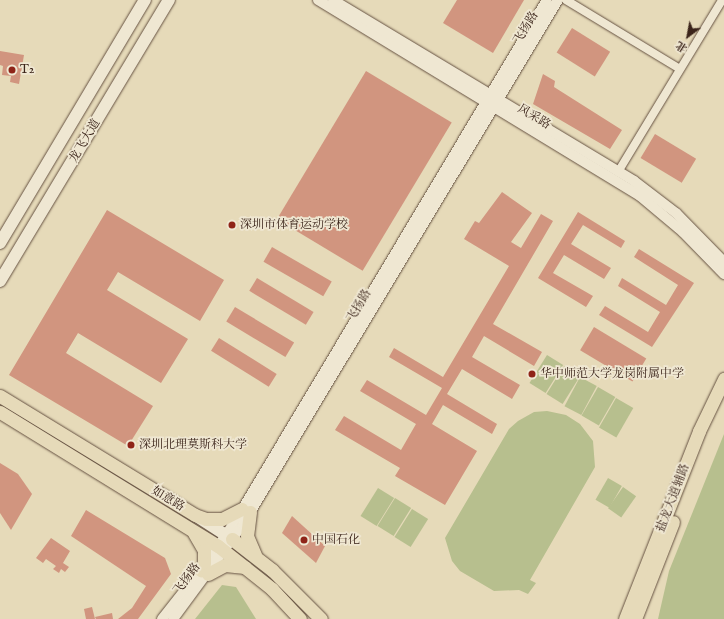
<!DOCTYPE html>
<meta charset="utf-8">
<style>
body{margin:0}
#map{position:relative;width:724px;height:619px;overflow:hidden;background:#e6dab9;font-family:"IM FELL English","Noto Serif SC",serif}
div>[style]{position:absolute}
.green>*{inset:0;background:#b7bf8e;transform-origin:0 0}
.building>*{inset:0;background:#d1957f;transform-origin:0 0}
.roads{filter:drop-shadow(0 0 1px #665242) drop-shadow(0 0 1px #665242)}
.minor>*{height:8px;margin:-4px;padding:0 4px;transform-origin:4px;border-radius:4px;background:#efe7d2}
.tertiary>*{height:10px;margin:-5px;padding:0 5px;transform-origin:5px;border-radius:5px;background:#efe7d2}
.secondary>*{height:12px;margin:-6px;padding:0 6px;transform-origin:6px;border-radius:6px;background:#efe7d2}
.primary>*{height:13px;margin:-6.5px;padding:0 6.5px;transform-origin:6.5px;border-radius:6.5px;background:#e6dab9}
.dots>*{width:11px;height:11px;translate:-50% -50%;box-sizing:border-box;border:2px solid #efe7d2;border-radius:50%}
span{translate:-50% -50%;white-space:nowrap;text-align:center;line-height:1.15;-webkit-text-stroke:3.5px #efe7d2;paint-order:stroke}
.street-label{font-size:12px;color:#3b241a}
.poi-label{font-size:12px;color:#3b241a}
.left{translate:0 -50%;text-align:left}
.north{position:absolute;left:668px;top:16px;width:40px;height:40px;-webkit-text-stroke:3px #efe7d2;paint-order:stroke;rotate:212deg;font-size:11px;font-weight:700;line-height:16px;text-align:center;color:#3b241a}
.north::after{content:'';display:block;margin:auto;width:14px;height:18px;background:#3b241a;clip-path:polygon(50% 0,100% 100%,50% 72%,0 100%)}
</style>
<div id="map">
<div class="green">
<div style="left:547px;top:355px;width:19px;height:33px;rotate:32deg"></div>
<div style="left:564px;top:366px;width:19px;height:33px;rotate:32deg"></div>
<div style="left:580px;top:377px;width:19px;height:33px;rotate:28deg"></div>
<div style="left:598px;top:387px;width:20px;height:33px;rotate:30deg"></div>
<div style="left:616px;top:398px;width:20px;height:34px;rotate:30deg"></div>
<div style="clip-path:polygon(547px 411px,566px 415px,580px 424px,593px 441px,595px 467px,530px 580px,536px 583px,528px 594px,519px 590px,494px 591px,460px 571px,452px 561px,445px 538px,509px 429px,518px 421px,534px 412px)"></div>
<div style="clip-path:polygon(724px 434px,724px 619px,658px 619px,669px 571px)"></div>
<div style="left:608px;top:478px;width:16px;height:25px;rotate:30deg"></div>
<div style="left:623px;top:487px;width:16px;height:26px;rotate:35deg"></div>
<div style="left:378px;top:488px;width:19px;height:33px;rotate:32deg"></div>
<div style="left:395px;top:498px;width:19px;height:33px;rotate:32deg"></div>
<div style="left:412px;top:509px;width:19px;height:33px;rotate:32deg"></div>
<div style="clip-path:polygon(222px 585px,236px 587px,256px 619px,195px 619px)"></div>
</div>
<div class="building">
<div style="clip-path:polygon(457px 0,524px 0,493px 53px,443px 23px)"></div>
<div style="left:572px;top:28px;width:45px;height:29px;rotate:32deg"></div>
<div style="clip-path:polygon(0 51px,24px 55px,19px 84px,10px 82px,11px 76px,2px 75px,3px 66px,0 65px)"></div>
<div style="left:366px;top:71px;width:100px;height:173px;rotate:31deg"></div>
<div style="clip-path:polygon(543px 74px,555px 81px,554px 87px,622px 130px,610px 149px,533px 104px)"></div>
<div style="left:655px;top:134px;width:48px;height:28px;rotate:31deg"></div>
<div style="clip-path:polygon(502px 192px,532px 213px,511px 242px,521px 248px,541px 214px,553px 221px,493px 324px,542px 352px,534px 366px,484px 336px,472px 357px,520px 385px,512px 399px,462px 369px,447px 394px,497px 424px,492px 434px,443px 405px,432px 424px,477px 451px,445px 505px,395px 476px,400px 468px,335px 430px,344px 416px,401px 450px,416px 424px,360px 391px,367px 380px,426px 415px,442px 388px,389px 357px,394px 348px,443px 377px,509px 266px,464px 239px,475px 221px,479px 223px)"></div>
<div style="clip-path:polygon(107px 210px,224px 280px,200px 321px,118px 272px,107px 290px,188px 339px,161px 383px,78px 333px,66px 353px,153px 406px,128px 446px,9px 375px)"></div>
<div style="clip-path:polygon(578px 212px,625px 241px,621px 248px,583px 225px,571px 244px,611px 268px,604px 279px,564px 255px,553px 273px,593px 296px,586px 307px,538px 278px)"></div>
<div style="left:272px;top:247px;width:69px;height:17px;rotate:30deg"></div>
<div style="clip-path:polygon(639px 249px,694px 283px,652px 347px,599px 315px,605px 306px,648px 332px,660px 312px,618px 286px,622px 278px,666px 305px,678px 285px,634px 257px)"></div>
<div style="left:257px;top:278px;width:66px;height:15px;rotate:31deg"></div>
<div style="left:235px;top:307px;width:69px;height:17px;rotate:31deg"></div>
<div style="left:594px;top:327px;width:61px;height:27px;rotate:31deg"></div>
<div style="left:219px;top:338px;width:68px;height:15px;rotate:32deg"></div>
<div style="clip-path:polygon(0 463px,18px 474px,32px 494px,11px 530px,0 513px)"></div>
<div style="clip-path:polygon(86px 510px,165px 558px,171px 574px,138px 619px,118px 619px,132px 608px,146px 586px,71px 536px)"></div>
<div style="clip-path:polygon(292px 516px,325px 546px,316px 563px,282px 533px)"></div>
<div style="clip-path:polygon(51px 538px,70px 551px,63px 563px,69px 567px,65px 572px,61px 569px,59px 573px,53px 569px,56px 566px,46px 559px,43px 563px,36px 558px)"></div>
<div style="clip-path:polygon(92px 607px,95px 619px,86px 619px,84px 609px)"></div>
<div style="clip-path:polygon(112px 613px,113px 619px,96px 619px,95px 617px)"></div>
</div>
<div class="roads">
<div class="minor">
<div style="left:566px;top:0;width:133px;rotate:31.2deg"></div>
<div style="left:618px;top:172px;width:201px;rotate:-58.8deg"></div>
</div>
<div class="tertiary">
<div style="left:318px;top:0;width:377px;rotate:31.3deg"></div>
<div style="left:640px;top:196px;width:56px;rotate:39.9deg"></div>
<div style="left:683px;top:232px;width:59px;rotate:45.7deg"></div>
<div style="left:333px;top:0;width:351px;rotate:31deg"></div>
<div style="left:634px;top:181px;width:53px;rotate:37.3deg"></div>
<div style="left:676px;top:213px;width:69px;rotate:45.6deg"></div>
<div style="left:162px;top:619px;width:79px;rotate:-51.7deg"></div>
<div style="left:211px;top:557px;width:45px;rotate:-56deg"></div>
<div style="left:236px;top:520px;width:606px;rotate:-59.12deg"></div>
<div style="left:173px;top:619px;width:118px;rotate:-53.6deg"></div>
<div style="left:243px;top:524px;width:611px;rotate:-58.99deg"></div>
</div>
<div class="secondary">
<div style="left:0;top:243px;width:283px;rotate:-59.2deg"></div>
<div style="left:0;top:281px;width:328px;rotate:-59deg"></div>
<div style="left:198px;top:517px;width:40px;rotate:32.9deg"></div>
</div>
<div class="primary">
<div style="left:0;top:396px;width:228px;rotate:31.4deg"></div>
<div style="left:195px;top:515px;width:12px;rotate:20deg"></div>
<div style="left:206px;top:519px;width:16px"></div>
<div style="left:222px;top:519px;width:22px;rotate:-27deg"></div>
<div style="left:0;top:412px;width:256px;rotate:31.6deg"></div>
<div style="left:218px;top:546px;width:69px;rotate:38.5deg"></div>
<div style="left:272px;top:589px;width:41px;rotate:47deg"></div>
<div style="left:250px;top:512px;width:24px;rotate:97deg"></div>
<div style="left:247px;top:536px;width:21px;rotate:67deg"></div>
<div style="left:194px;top:533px;width:20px;rotate:60deg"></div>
<div style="left:204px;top:550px;width:13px;rotate:90deg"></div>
<div style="left:204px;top:563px;width:8px;rotate:113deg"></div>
<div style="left:232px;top:539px;width:51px;rotate:37.8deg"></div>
<div style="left:272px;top:570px;width:69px;rotate:45deg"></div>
<div style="left:208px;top:574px;width:19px;rotate:-28deg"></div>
<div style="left:225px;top:565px;width:20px;rotate:6deg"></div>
<div style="left:625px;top:619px;width:202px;rotate:-68.5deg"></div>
<div style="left:699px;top:431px;width:58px;rotate:-64.3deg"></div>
<div style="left:635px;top:619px;width:104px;rotate:-68.6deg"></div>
</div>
</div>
<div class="dots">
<div style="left:12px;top:70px;background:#8f2418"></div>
<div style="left:232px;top:225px;background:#8f2418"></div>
<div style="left:532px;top:374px;background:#8f2418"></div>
<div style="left:131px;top:445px;background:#8f2418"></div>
<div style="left:304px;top:540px;background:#8f2418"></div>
</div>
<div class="street-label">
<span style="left:526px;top:28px;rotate:-59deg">飞扬路</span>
<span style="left:534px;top:117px;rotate:31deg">风采路</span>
<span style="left:85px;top:141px;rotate:-59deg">龙飞大道</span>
<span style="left:359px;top:306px;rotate:-59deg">飞扬路</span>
<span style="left:673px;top:498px;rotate:-69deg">盐龙大道辅路</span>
<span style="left:168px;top:499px;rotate:31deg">如意路</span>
<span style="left:187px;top:579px;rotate:-53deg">飞扬路</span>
</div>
<div class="poi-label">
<span class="left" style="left:20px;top:70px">T2</span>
<span class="left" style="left:240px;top:225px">深圳市体育运动学校</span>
<span class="left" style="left:540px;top:374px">华中师范大学龙岗附属中学</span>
<span class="left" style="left:139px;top:445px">深圳北理莫斯科大学</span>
<span class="left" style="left:312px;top:540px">中国石化</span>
</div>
<div class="north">北</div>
</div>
